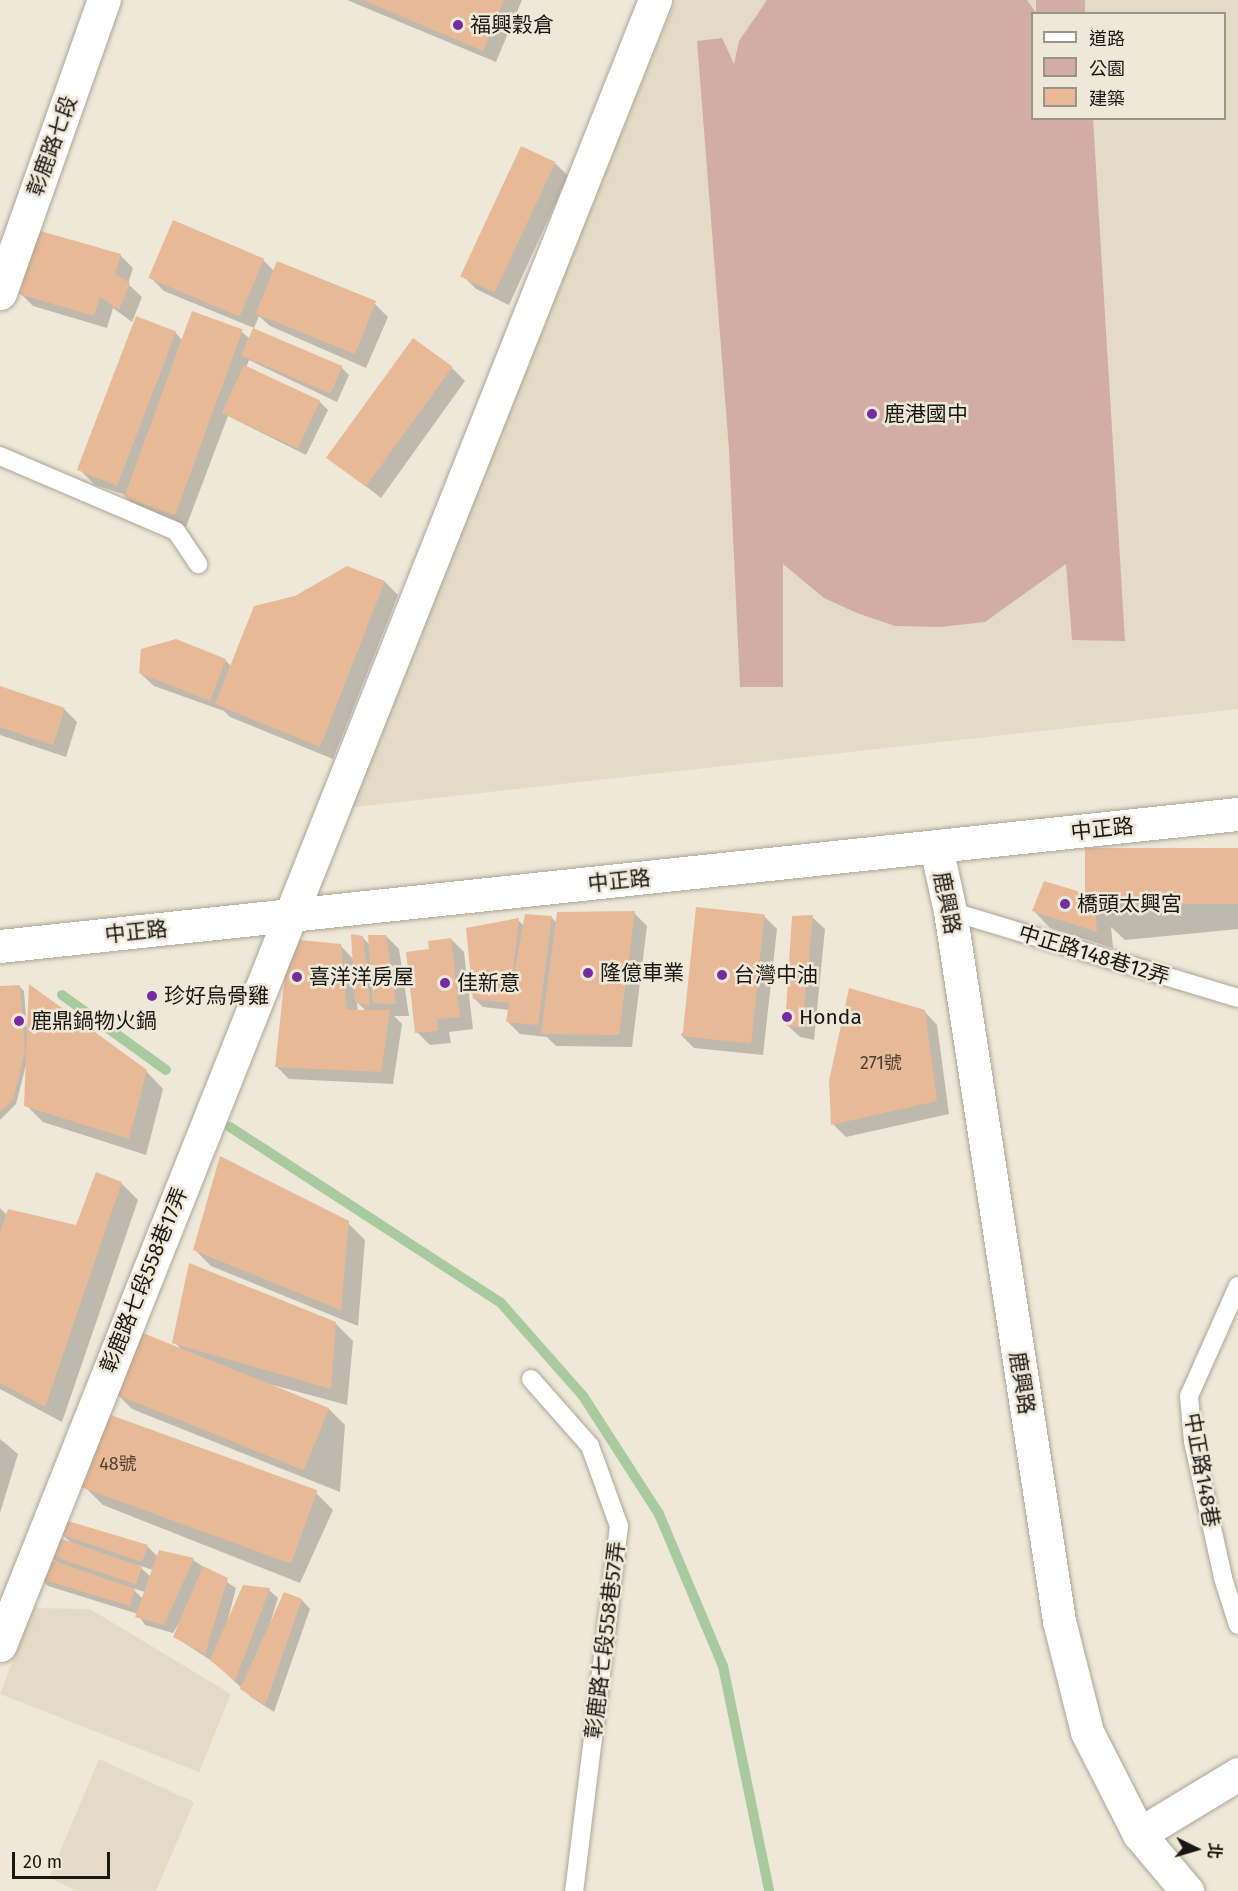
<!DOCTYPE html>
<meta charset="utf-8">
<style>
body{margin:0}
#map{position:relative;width:1238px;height:1891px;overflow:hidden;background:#efe8d9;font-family:"Fira Sans","Noto Sans TC",sans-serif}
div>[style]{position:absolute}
.built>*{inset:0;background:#e5dac5}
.green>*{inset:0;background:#d1ada6;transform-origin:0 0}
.shadow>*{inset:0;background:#0003}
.stream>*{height:10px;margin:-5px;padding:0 5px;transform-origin:5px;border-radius:5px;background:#a9ca9e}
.building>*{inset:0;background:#e8b997;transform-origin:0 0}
.roads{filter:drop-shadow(0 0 2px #aca597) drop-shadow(0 0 2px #aca597)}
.lane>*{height:18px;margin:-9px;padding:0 9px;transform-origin:9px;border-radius:9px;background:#fff}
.street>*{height:33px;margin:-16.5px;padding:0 16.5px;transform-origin:16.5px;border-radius:16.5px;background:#fff}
.secondary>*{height:33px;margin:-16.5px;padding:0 16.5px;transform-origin:16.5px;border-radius:16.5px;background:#fff}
.dots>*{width:16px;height:16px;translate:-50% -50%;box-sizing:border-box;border:3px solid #efe8d9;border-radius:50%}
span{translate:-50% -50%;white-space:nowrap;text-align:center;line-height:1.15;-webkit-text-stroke:5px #efe8d9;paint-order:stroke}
.number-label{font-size:18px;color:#4d4033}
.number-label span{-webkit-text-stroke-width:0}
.poi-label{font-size:21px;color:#191712}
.left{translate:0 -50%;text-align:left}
.street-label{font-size:21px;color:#191712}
.legend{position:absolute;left:1031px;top:12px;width:195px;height:108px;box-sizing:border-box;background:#efe8d9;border:2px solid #999489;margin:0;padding:8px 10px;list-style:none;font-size:18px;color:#191712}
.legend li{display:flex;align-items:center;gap:12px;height:30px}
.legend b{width:30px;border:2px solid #999489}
.north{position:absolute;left:1166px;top:1819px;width:60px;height:60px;-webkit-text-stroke:4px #efe8d9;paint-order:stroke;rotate:95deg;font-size:16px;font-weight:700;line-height:24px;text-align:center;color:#191712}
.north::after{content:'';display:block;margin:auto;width:21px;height:27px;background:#191712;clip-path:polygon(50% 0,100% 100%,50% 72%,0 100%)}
.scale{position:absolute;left:12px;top:1852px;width:98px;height:27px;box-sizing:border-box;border:3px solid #191712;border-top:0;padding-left:8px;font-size:18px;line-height:21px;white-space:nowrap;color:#191712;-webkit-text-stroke:4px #efe8d9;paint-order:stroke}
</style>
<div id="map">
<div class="built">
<div style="clip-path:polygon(evenodd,676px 0,1238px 0,1238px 709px,346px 808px,676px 0,1032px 14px,1224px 14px,1224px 118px,1032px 118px,1032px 14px)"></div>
<div style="clip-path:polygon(33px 1608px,90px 1609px,231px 1694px,199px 1772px,0 1694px)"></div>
<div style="clip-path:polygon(99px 1759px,194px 1802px,156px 1891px,78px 1891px,49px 1878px)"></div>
</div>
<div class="green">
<div style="clip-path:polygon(767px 0,1027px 0,1036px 13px,1032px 14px,1032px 118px,1093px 119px,1125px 641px,1072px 640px,1066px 564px,985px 622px,940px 627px,895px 626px,857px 613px,824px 598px,783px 564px,783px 687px,740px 687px,729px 449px,697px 41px,722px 38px,734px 64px,739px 41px)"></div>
<div style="left:1036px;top:0;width:49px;height:13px"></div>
</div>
<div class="shadow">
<div style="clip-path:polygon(347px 0,522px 0,496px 62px)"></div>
<div style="clip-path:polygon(555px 163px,568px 176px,509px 305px,476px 289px,463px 276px)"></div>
<div style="clip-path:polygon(120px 255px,133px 268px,128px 284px,142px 297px,132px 322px,113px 308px,107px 328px,33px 306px,20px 293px)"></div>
<div style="clip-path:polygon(263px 260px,274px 271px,375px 304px,388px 317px,366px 368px,270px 326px,259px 316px,254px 328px,164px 291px,151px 278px)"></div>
<div style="clip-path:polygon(175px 332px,182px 340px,242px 332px,250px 339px,341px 367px,349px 375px,337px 402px,249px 360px,246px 368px,319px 401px,328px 410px,306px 455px,228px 416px,186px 527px,136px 508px,123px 494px,95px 485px,82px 472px)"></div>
<div style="clip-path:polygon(452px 368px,465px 381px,381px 498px,329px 457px)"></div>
<div style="clip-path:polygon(348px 567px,385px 582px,398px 595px,333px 759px,230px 717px,224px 711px,154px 686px,140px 673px,176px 641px,225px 660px,232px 667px,296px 597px)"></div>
<div style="clip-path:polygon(0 688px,64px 709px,77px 722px,66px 757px,0 735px)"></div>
<div style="clip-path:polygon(1238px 849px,1238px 929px,1125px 940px,1111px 927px,1113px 948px,1050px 928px,1034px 911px,1093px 897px,1097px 901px)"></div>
<div style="clip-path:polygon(634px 913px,647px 926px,632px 1047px,556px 1046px,547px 1037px,520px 1034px,507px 1021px,509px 1010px,483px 1007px,474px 998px,518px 920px,524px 926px,551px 917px,557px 923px)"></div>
<div style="clip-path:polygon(764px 916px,777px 929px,763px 1055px,694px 1048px,681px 1035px)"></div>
<div style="clip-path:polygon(812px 917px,825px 929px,814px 1040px,800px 1037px,786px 1024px)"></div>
<div style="clip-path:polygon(evenodd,386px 936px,399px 949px,409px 1016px,394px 1016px,402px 1024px,393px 1084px,289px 1079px,276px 1066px,340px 945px,354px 960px,362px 937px,370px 945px,386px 936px,357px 1002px,366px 1011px,358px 1012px,357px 1002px)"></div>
<div style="clip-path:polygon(451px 939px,464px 952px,473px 1029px,449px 1032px,451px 1043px,430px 1045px,417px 1032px,431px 950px)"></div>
<div style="clip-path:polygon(0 987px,20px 987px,24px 991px,27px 1030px,146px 1071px,163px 1089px,146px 1155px,43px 1122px,26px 1105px,26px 1065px,16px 1104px,0 1120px)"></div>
<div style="clip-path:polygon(924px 1011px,937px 1025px,949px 1114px,846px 1137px,833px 1124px)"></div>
<div style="clip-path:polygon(121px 1183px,138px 1200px,62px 1422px,0 1389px,0 1208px,7px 1215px,77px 1227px)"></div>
<div style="clip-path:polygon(348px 1223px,365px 1240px,358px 1326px,211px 1266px,194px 1249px)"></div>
<div style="clip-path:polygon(336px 1324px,353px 1341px,347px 1405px,269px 1384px,328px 1408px,345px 1425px,340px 1492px,132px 1409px,115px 1392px,181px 1349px,174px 1342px)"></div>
<div style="clip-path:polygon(0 1439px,18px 1454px,0 1513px)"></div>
<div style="clip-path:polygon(86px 1488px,316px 1493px,333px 1510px,300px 1583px,103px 1505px)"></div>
<div style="clip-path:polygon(evenodd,62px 1534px,147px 1546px,158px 1557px,193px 1560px,236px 1588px,226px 1627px,269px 1590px,278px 1598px,267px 1633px,285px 1594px,302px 1600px,310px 1609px,274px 1712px,251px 1697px,215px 1663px,175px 1637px,185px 1613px,173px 1633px,145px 1625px,138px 1614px,48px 1586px,40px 1577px,59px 1564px,50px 1555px,72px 1544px,62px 1534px,138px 1565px,153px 1570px,151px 1577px,138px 1565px,62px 1534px,132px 1588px,145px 1592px,143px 1599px,132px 1588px)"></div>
</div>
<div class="stream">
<div style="left:62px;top:995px;width:128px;rotate:35.8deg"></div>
<div style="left:230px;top:1127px;width:323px;rotate:33deg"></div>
<div style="left:501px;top:1303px;width:124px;rotate:48.6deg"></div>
<div style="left:583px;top:1396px;width:140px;rotate:57.2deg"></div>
<div style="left:659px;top:1514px;width:165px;rotate:67.2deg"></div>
<div style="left:723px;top:1666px;width:230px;rotate:78.4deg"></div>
</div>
<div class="building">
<div style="clip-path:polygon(363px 0,504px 0,483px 51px)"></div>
<div style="left:521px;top:146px;width:38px;height:144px;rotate:25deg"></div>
<div style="left:173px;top:220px;width:99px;height:63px;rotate:23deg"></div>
<div style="clip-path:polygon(37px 230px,121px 254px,115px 274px,130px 283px,119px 310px,100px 297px,94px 316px,19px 294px)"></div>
<div style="left:277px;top:261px;width:107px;height:57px;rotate:22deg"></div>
<div style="left:192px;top:311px;width:54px;height:198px;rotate:20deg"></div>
<div style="left:136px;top:316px;width:43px;height:165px;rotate:21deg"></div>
<div style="left:253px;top:328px;width:97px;height:30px;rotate:23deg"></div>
<div style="left:413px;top:338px;width:49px;height:148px;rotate:36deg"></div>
<div style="left:244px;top:365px;width:84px;height:53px;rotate:25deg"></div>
<div style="clip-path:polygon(347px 566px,385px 581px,320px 747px,215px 704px,254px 606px,295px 596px)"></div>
<div style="clip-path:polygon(176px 639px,226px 659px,210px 701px,139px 673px,141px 649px)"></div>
<div style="clip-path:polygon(0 686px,65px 708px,53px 745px,0 727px)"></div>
<div style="left:1238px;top:848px;width:56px;height:153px;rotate:90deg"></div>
<div style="clip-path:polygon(1044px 881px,1094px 896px,1097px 932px,1032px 911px)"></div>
<div style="left:696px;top:907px;width:69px;height:130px;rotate:6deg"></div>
<div style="clip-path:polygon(635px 911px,619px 1035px,541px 1034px,557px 912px)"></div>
<div style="clip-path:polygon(525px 914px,552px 916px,538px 1025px,506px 1022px,509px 1003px,473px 999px,466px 928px,519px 918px,510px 996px)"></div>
<div style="clip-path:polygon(813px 915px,802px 1028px,785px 1025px,792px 916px)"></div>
<div style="clip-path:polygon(351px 934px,363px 936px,370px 1006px,355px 1002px)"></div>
<div style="clip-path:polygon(368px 935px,386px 935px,396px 1004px,373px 1003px)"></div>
<div style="clip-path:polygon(451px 938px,460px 1017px,437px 1019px,438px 1031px,415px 1033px,406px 952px,429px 949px,428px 941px)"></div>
<div style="clip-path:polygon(289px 939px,341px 944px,347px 1010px,390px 1010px,381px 1072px,275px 1067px)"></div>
<div style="clip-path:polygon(29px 984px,147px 1070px,129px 1139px,24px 1106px)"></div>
<div style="clip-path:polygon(20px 985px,25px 1051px,13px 1100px,0 1112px,0 986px)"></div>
<div style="clip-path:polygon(849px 988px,925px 1010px,937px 1101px,831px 1125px,829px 1081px)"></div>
<div style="clip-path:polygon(220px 1156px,349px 1221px,341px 1310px,193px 1250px)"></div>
<div style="clip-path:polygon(96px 1172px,122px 1182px,45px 1407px,0 1383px,0 1233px,8px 1209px,76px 1225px)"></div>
<div style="clip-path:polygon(189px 1263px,336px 1322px,331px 1389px,172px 1343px)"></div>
<div style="left:138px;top:1331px;width:206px;height:67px;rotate:22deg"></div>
<div style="left:108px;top:1414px;width:223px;height:78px;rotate:20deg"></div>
<div style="clip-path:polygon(68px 1521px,148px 1545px,142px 1562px,60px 1534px)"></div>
<div style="left:56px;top:1537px;width:91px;height:19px;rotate:19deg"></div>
<div style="clip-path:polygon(159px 1550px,194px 1558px,164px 1625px,135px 1617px)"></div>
<div style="clip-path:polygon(46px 1558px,135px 1589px,130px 1606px,38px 1578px)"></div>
<div style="clip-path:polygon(203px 1566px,228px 1578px,205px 1654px,173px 1637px)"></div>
<div style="clip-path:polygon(243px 1585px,270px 1588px,235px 1681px,210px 1660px)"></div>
<div style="clip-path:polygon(284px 1592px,302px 1599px,265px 1705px,240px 1689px)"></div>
</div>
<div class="roads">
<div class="lane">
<div style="left:0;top:456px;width:191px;rotate:23.1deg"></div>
<div style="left:176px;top:531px;width:40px;rotate:56deg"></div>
<div style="left:950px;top:911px;width:301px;rotate:16.8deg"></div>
<div style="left:1238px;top:1286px;width:120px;rotate:114deg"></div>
<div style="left:1189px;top:1396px;width:45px;rotate:84.9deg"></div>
<div style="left:1193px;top:1441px;width:140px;rotate:77.6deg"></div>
<div style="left:1223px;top:1578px;width:49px;rotate:72.3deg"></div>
<div style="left:531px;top:1379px;width:89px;rotate:48.6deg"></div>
<div style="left:590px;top:1446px;width:85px;rotate:70.1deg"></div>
<div style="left:619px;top:1526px;width:368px;rotate:97deg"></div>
</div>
<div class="street">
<div style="left:0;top:1645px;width:1771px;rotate:-68.29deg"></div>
<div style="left:1139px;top:1834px;width:116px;rotate:-31.2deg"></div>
</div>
<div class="secondary">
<div style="left:0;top:293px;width:311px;rotate:-70.5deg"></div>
<div style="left:936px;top:847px;width:66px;rotate:77.7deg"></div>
<div style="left:950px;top:911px;width:718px;rotate:81.27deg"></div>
<div style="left:1059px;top:1621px;width:114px;rotate:75.8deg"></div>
<div style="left:1087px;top:1732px;width:114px;rotate:63deg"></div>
<div style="left:1139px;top:1834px;width:75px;rotate:49.9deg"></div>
<div style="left:0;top:946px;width:1245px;rotate:-6.09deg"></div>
</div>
</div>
<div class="dots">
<div style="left:458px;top:25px;background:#742c9f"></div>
<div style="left:872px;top:414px;background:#742c9f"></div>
<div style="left:1065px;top:904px;background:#742c9f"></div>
<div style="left:588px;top:973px;background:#742c9f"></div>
<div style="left:722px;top:975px;background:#742c9f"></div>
<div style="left:297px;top:977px;background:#742c9f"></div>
<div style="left:445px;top:983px;background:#742c9f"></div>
<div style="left:152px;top:996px;background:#742c9f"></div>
<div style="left:787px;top:1017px;background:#742c9f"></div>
<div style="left:19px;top:1021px;background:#742c9f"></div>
</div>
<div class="number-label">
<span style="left:881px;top:1063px">271號</span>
<span style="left:118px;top:1464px">48號</span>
</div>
<div class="poi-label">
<span class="left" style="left:470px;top:25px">福興穀倉</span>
<span class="left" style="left:884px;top:414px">鹿港國中</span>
<span class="left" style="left:1077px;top:904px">橋頭太興宮</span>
<span class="left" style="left:600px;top:973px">隆億車業</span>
<span class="left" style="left:734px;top:975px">台灣中油</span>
<span class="left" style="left:309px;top:977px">喜洋洋房屋</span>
<span class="left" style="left:457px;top:983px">佳新意</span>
<span class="left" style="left:164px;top:996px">珍好烏骨雞</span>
<span class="left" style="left:799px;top:1017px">Honda</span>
<span class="left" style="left:31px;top:1021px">鹿鼎鍋物火鍋</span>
</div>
<div class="street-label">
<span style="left:52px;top:146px;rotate:-70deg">彰鹿路七段</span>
<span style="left:1102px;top:829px;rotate:-6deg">中正路</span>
<span style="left:619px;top:881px;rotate:-6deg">中正路</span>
<span style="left:947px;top:903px;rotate:79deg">鹿興路</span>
<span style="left:136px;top:932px;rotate:-6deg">中正路</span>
<span style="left:1094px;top:955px;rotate:17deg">中正路148巷12弄</span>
<span style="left:144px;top:1280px;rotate:-68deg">彰鹿路七段558巷17弄</span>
<span style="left:1022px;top:1383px;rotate:81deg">鹿興路</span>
<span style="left:1202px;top:1470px;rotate:80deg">中正路148巷</span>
<span style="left:605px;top:1640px;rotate:-83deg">彰鹿路七段558巷57弄</span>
</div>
<ul class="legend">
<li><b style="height:8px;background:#fff"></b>道路</li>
<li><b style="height:16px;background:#d1ada6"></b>公園</li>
<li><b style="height:16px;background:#e8b997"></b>建築</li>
</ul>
<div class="north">北</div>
<div class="scale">20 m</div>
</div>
